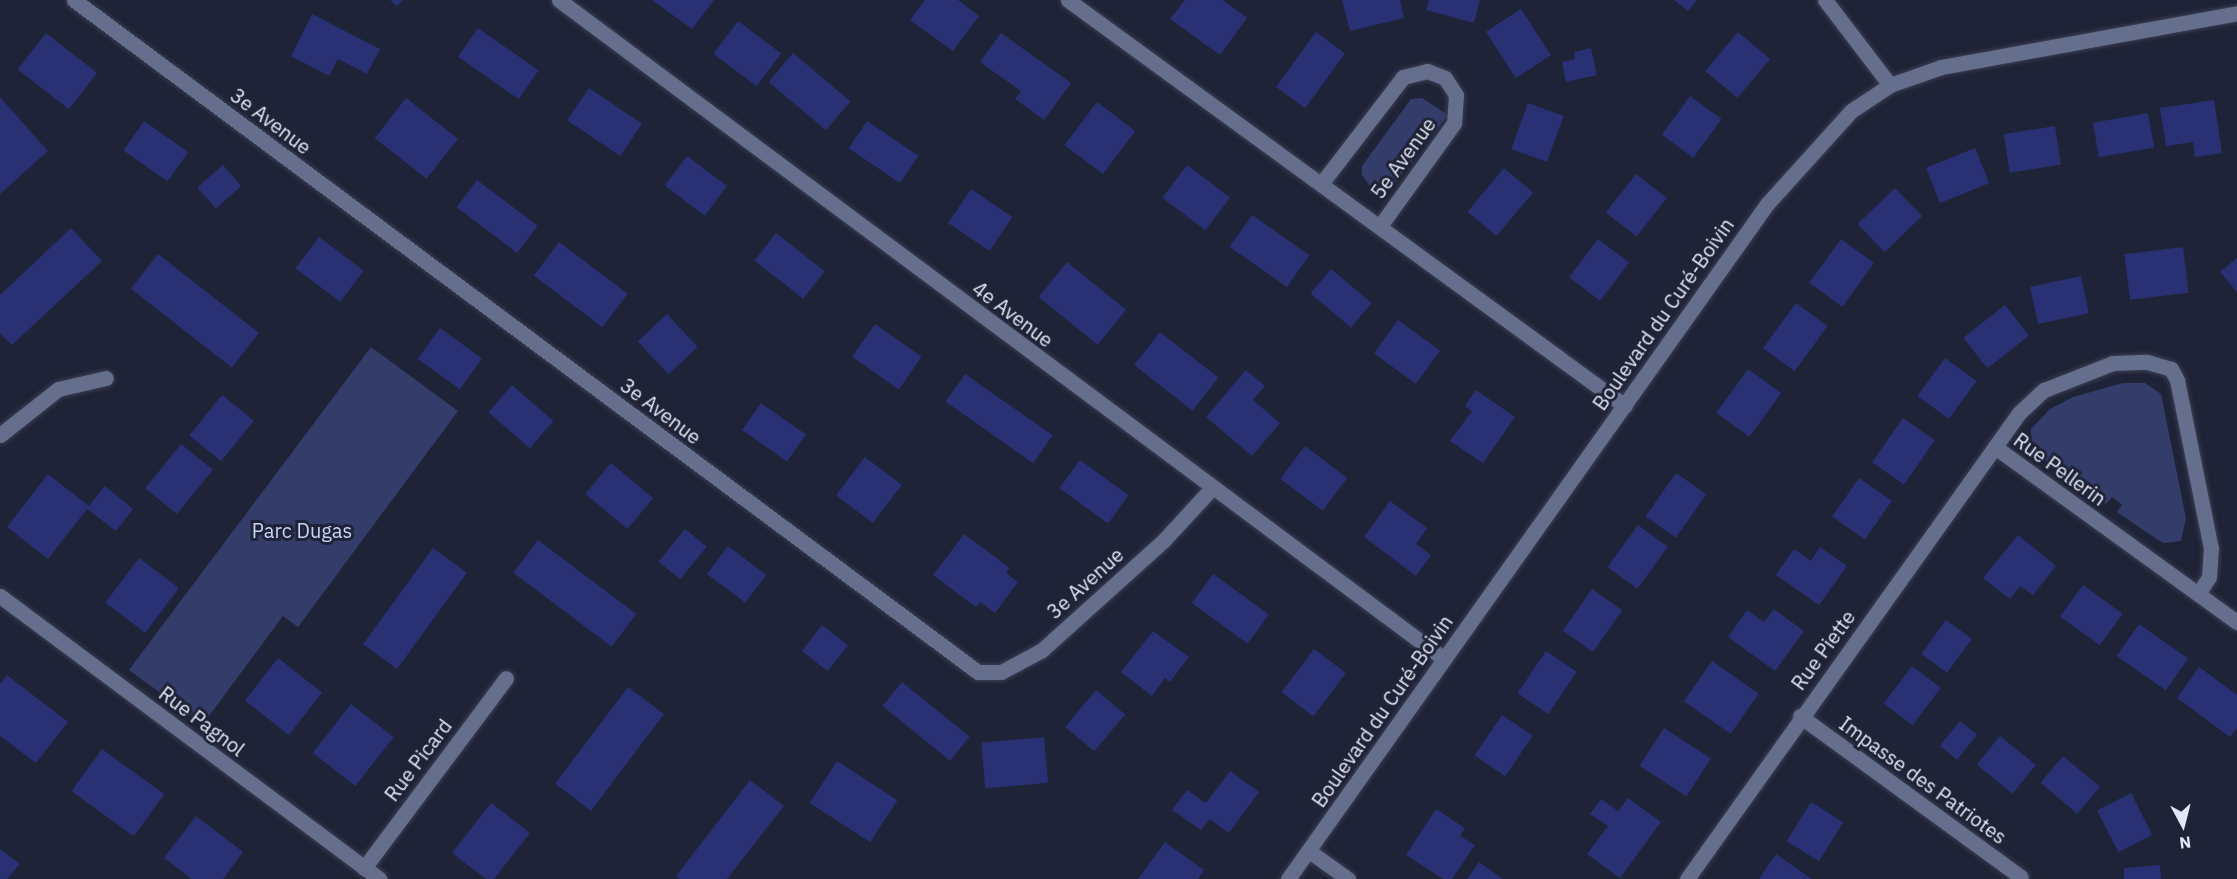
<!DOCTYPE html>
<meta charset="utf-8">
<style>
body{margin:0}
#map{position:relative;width:2237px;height:879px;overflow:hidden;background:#1f2337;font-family:"IBM Plex Sans",sans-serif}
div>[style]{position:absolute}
.green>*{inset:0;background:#343c6a}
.building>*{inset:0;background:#293073;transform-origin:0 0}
.roads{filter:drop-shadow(0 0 2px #3a3e51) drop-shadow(0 0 2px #3a3e51)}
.minor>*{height:15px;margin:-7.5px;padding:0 7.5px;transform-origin:7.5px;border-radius:7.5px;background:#666e8e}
span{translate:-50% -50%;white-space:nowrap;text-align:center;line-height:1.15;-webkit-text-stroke:6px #1f2337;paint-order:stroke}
.street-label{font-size:20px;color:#e3e6f4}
.park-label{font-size:20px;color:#c9d3fc}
.north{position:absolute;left:2153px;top:795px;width:60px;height:60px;-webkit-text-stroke:4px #1f2337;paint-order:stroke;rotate:173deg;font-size:16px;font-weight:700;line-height:24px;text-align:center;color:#e3e6f4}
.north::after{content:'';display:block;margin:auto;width:21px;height:27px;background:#e3e6f4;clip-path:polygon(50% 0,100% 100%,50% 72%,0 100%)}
</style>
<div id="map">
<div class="green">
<div style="clip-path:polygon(1422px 98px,1448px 115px,1388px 192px,1372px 189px,1362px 175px,1362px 166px,1411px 99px)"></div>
<div style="clip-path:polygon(371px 347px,458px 411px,298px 627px,283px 616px,203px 724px,129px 670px)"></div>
<div style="clip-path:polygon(2123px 383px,2145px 383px,2161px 394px,2186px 518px,2181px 541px,2164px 543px,2158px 540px,2117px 512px,2122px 505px,2112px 497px,2106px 504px,2040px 457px,2032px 446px,2031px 429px,2050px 409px,2073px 397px)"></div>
</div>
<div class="building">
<div style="clip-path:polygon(390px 0,403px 0,397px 6px)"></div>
<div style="clip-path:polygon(652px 0,714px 0,692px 29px)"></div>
<div style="clip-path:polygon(925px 0,958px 0,979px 16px,953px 51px,910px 20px)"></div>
<div style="clip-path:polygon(1185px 0,1223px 0,1247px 18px,1220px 55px,1170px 19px)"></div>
<div style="clip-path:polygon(1342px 0,1400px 0,1404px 18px,1350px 31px)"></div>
<div style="clip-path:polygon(1429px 0,1480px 0,1474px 23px,1426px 10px)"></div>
<div style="clip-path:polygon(1674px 0,1697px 0,1688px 11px)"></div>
<div style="left:1521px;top:9px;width:55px;height:42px;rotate:57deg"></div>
<div style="clip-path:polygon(312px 14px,380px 49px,367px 74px,338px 59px,329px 76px,291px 56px)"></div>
<div style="left:738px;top:21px;width:54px;height:41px;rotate:37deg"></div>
<div style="left:478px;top:28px;width:74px;height:35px;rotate:35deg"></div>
<div style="left:1316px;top:32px;width:36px;height:68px;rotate:36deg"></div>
<div style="left:1738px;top:32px;width:42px;height:51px;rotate:40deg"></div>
<div style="left:46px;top:33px;width:65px;height:46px;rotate:38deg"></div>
<div style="clip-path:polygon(1001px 33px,1071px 83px,1044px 120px,1015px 99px,1021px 91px,980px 62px)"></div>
<div style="clip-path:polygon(1591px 48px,1597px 75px,1566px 82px,1562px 62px,1575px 59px,1574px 52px)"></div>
<div style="left:793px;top:53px;width:75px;height:38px;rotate:40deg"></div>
<div style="left:589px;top:88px;width:64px;height:39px;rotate:34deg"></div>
<div style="left:1690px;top:96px;width:39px;height:48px;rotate:36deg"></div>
<div style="clip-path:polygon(0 97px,48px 151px,0 194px)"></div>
<div style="left:406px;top:98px;width:66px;height:51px;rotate:38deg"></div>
<div style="clip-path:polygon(2214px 100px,2222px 153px,2195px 157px,2193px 142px,2166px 146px,2160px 108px)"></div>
<div style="left:1097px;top:102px;width:48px;height:54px;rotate:37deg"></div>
<div style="left:1528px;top:103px;width:38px;height:49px;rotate:20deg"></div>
<div style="left:2148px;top:113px;width:35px;height:56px;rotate:80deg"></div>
<div style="left:144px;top:121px;width:54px;height:36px;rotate:35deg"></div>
<div style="left:867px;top:121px;width:62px;height:33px;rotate:34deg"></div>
<div style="left:2055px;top:126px;width:39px;height:52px;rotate:81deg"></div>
<div style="left:1975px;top:148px;width:38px;height:53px;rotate:68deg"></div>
<div style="left:687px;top:156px;width:50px;height:37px;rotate:37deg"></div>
<div style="left:223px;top:165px;width:28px;height:34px;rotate:49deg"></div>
<div style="left:1187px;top:165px;width:54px;height:41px;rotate:37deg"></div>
<div style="left:1504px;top:168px;width:38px;height:57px;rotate:40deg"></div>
<div style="left:1636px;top:174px;width:39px;height:49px;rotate:38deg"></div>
<div style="left:477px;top:180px;width:76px;height:34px;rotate:37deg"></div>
<div style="left:1895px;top:188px;width:39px;height:52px;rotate:46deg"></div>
<div style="left:971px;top:189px;width:50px;height:41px;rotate:34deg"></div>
<div style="left:1252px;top:215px;width:70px;height:39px;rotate:35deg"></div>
<div style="clip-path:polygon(71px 228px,102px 261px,12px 345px,0 333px,0 295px)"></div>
<div style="left:776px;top:233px;width:62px;height:35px;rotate:38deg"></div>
<div style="left:319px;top:237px;width:56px;height:39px;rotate:37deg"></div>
<div style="left:1598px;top:239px;width:39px;height:48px;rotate:37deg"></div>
<div style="left:1841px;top:239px;width:41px;height:54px;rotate:36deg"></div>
<div style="left:559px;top:242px;width:86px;height:42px;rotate:37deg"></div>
<div style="left:2183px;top:247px;width:46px;height:59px;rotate:83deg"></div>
<div style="left:158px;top:254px;width:128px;height:44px;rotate:38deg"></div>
<div style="clip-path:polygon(2237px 258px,2237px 292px,2220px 272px)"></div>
<div style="left:1067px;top:262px;width:76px;height:45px;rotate:39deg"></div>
<div style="left:1331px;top:269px;width:53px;height:32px;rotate:40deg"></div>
<div style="left:2081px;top:276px;width:38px;height:52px;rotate:78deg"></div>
<div style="left:1796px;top:303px;width:39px;height:56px;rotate:36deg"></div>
<div style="left:2005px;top:305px;width:39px;height:53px;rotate:52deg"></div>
<div style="left:667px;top:314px;width:45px;height:40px;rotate:47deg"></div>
<div style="left:1398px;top:320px;width:52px;height:41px;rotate:36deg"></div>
<div style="left:875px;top:324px;width:57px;height:40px;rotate:35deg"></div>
<div style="left:440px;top:328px;width:52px;height:38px;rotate:36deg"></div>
<div style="left:1160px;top:332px;width:74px;height:42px;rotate:38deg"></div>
<div style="left:1945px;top:358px;width:39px;height:47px;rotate:36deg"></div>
<div style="left:1748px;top:369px;width:41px;height:54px;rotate:36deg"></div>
<div style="clip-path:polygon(1246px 370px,1265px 386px,1253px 400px,1280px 423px,1252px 456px,1206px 417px)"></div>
<div style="left:965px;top:374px;width:107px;height:34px;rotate:35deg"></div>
<div style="left:512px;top:385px;width:55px;height:36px;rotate:41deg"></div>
<div style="clip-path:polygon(1476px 390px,1515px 417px,1483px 463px,1450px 441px,1472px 411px,1465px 406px)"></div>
<div style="left:222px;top:395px;width:41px;height:52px;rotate:39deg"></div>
<div style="left:761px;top:403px;width:55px;height:33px;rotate:35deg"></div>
<div style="left:1903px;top:418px;width:39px;height:54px;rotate:35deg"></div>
<div style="left:181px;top:444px;width:41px;height:57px;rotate:39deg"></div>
<div style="left:1305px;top:446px;width:53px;height:41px;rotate:37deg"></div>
<div style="left:865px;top:457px;width:46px;height:48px;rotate:37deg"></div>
<div style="left:1080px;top:460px;width:60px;height:35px;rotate:36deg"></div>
<div style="left:611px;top:463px;width:55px;height:40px;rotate:40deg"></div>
<div style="left:1676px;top:473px;width:37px;height:53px;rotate:35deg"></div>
<div style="clip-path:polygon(48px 474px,89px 506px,105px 486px,133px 509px,116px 531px,87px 509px,48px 559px,7px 527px)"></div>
<div style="left:1859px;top:478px;width:40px;height:47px;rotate:35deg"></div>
<div style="clip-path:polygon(1390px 501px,1427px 528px,1416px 544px,1431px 555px,1416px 576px,1364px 537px)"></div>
<div style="left:1638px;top:525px;width:37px;height:52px;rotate:36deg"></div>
<div style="left:685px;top:529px;width:28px;height:42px;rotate:39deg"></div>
<div style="clip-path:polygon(964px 534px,1010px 568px,1006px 573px,1018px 582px,995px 613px,980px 602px,976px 607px,933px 575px)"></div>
<div style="clip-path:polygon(2018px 535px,2056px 566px,2033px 595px,2020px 586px,2010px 599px,1983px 578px)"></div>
<div style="left:538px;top:540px;width:123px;height:41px;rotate:37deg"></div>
<div style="left:728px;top:546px;width:48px;height:35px;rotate:37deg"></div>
<div style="clip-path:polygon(1820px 547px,1847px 566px,1819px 605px,1776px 575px,1794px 549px,1811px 561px)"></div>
<div style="left:433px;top:548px;width:42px;height:119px;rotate:36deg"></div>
<div style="left:139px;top:558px;width:50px;height:56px;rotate:37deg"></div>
<div style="left:1213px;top:574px;width:69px;height:36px;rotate:36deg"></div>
<div style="left:2083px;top:585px;width:49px;height:39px;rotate:36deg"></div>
<div style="left:1592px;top:589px;width:37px;height:51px;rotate:35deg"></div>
<div style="clip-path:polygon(1774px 609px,1804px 631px,1775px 671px,1728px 637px,1747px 610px,1764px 622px)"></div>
<div style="left:1946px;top:620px;width:32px;height:42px;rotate:36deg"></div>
<div style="left:2139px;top:624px;width:60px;height:39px;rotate:35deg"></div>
<div style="left:822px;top:625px;width:33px;height:33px;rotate:38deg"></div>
<div style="clip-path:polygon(1153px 631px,1189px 657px,1170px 682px,1165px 678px,1152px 696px,1121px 672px)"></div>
<div style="left:1314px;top:649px;width:40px;height:54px;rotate:37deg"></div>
<div style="left:1546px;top:651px;width:37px;height:51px;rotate:34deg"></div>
<div style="left:278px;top:658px;width:56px;height:54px;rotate:38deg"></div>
<div style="left:1712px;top:661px;width:57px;height:49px;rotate:35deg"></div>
<div style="left:1912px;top:666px;width:36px;height:47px;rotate:37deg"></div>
<div style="clip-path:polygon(2199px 667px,2237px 695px,2237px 728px,2230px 737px,2177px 698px)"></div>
<div style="clip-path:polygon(7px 675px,68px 722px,36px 763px,0 736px,0 684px)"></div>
<div style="left:902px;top:682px;width:87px;height:31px;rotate:39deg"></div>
<div style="left:628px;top:687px;width:45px;height:121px;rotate:37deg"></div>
<div style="left:1096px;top:690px;width:38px;height:48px;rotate:40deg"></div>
<div style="left:351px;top:704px;width:54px;height:62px;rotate:38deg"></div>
<div style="left:1502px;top:715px;width:37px;height:49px;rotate:34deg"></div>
<div style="left:1960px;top:721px;width:22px;height:32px;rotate:39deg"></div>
<div style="left:1664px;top:728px;width:56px;height:45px;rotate:33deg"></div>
<div style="left:2000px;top:736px;width:46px;height:37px;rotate:39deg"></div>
<div style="left:1044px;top:737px;width:46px;height:63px;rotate:85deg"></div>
<div style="left:102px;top:749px;width:77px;height:52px;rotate:36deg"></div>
<div style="left:2063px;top:756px;width:48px;height:35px;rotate:40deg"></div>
<div style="left:837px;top:761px;width:72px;height:50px;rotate:33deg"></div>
<div style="clip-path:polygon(1230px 771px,1259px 792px,1229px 833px,1210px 819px,1201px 830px,1172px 810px,1187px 790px,1206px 803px)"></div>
<div style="clip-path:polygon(750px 780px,784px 806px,727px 879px,680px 879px,676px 876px)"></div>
<div style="left:2131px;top:793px;width:47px;height:38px;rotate:63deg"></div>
<div style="clip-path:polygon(1628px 798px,1661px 822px,1620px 878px,1587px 854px,1608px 826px,1590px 814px,1601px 799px,1618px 811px)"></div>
<div style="left:1811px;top:802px;width:38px;height:46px;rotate:32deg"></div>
<div style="clip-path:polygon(491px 803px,530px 833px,494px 879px,486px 879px,452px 853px)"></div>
<div style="clip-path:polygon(1436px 809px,1465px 828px,1460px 836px,1475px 845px,1452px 879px,1443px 879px,1406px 855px)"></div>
<div style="clip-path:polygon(196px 816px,243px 852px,223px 879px,192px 879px,164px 858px)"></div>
<div style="clip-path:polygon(1165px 842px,1204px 870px,1198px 879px,1138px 879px)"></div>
<div style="clip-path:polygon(0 849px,20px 864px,7px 879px,0 879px)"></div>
<div style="clip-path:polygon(1776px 854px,1812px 879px,1759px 879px)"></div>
<div style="clip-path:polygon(1479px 862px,1503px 879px,1467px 879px)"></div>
<div style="clip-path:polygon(2160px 865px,2161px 879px,2124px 879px,2124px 868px)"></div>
</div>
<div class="roads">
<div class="minor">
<div style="left:74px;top:0;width:1126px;rotate:36.63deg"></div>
<div style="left:978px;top:672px;width:23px"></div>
<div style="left:1001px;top:672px;width:47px;rotate:-28.2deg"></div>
<div style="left:1042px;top:650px;width:164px;rotate:-42deg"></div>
<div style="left:1164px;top:540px;width:71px;rotate:-47.3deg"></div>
<div style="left:559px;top:0;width:1103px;rotate:36.67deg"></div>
<div style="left:1068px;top:0;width:689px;rotate:36.09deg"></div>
<div style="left:1825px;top:0;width:107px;rotate:52.6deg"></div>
<div style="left:1321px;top:184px;width:135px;rotate:-52.5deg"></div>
<div style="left:1403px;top:77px;width:25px;rotate:-14deg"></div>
<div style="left:1427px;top:71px;width:19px;rotate:21deg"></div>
<div style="left:1445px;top:78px;width:20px;rotate:57deg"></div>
<div style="left:1456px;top:95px;width:28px;rotate:94deg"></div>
<div style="left:1454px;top:123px;width:127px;rotate:125.7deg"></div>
<div style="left:0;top:435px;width:74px;rotate:-38.4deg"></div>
<div style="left:58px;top:389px;width:49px;rotate:-12.9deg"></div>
<div style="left:1995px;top:447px;width:299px;rotate:35.9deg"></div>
<div style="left:0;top:596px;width:473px;rotate:36.7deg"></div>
<div style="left:1800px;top:716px;width:273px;rotate:36.1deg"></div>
<div style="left:1309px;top:851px;width:48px;rotate:35.7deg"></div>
<div style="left:364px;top:868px;width:237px;rotate:-53.2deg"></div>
<div style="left:1288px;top:879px;width:828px;rotate:-54.64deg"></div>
<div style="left:1767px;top:204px;width:125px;rotate:-47.9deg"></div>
<div style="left:1851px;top:111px;width:47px;rotate:-33.7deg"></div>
<div style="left:1890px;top:85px;width:54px;rotate:-19.4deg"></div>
<div style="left:1941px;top:67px;width:301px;rotate:-10.3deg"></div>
<div style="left:1687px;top:879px;width:572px;rotate:-54.53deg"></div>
<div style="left:2019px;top:413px;width:34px;rotate:-43deg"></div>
<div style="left:2044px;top:390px;width:74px;rotate:-21.4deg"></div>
<div style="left:2113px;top:363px;width:34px;rotate:-2deg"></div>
<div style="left:2147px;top:362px;width:25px;rotate:16deg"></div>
<div style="left:2171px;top:369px;width:13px;rotate:61deg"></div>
<div style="left:2177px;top:380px;width:171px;rotate:78.6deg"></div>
<div style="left:2211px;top:548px;width:29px;rotate:94deg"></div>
<div style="left:2209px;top:577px;width:20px;rotate:123deg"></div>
</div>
</div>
<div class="street-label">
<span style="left:271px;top:121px;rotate:37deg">3e Avenue</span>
<span style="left:1403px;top:158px;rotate:-54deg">5e Avenue</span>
<span style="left:1013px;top:314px;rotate:37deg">4e Avenue</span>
<span style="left:1663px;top:314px;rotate:-55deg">Boulevard du Curé-Boivin</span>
<span style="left:661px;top:411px;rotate:37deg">3e Avenue</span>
<span style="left:2060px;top:469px;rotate:36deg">Rue Pellerin</span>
<span style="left:1085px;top:583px;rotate:-42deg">3e Avenue</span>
<span style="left:1823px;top:650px;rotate:-54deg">Rue Piette</span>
<span style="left:1382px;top:711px;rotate:-55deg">Boulevard du Curé-Boivin</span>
<span style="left:202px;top:721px;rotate:37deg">Rue Pagnol</span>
<span style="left:418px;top:760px;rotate:-53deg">Rue Picard</span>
<span style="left:1923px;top:780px;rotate:36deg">Impasse des Patriotes</span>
</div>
<div class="park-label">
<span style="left:302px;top:530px">Parc Dugas</span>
</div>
<div class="north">N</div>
</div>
